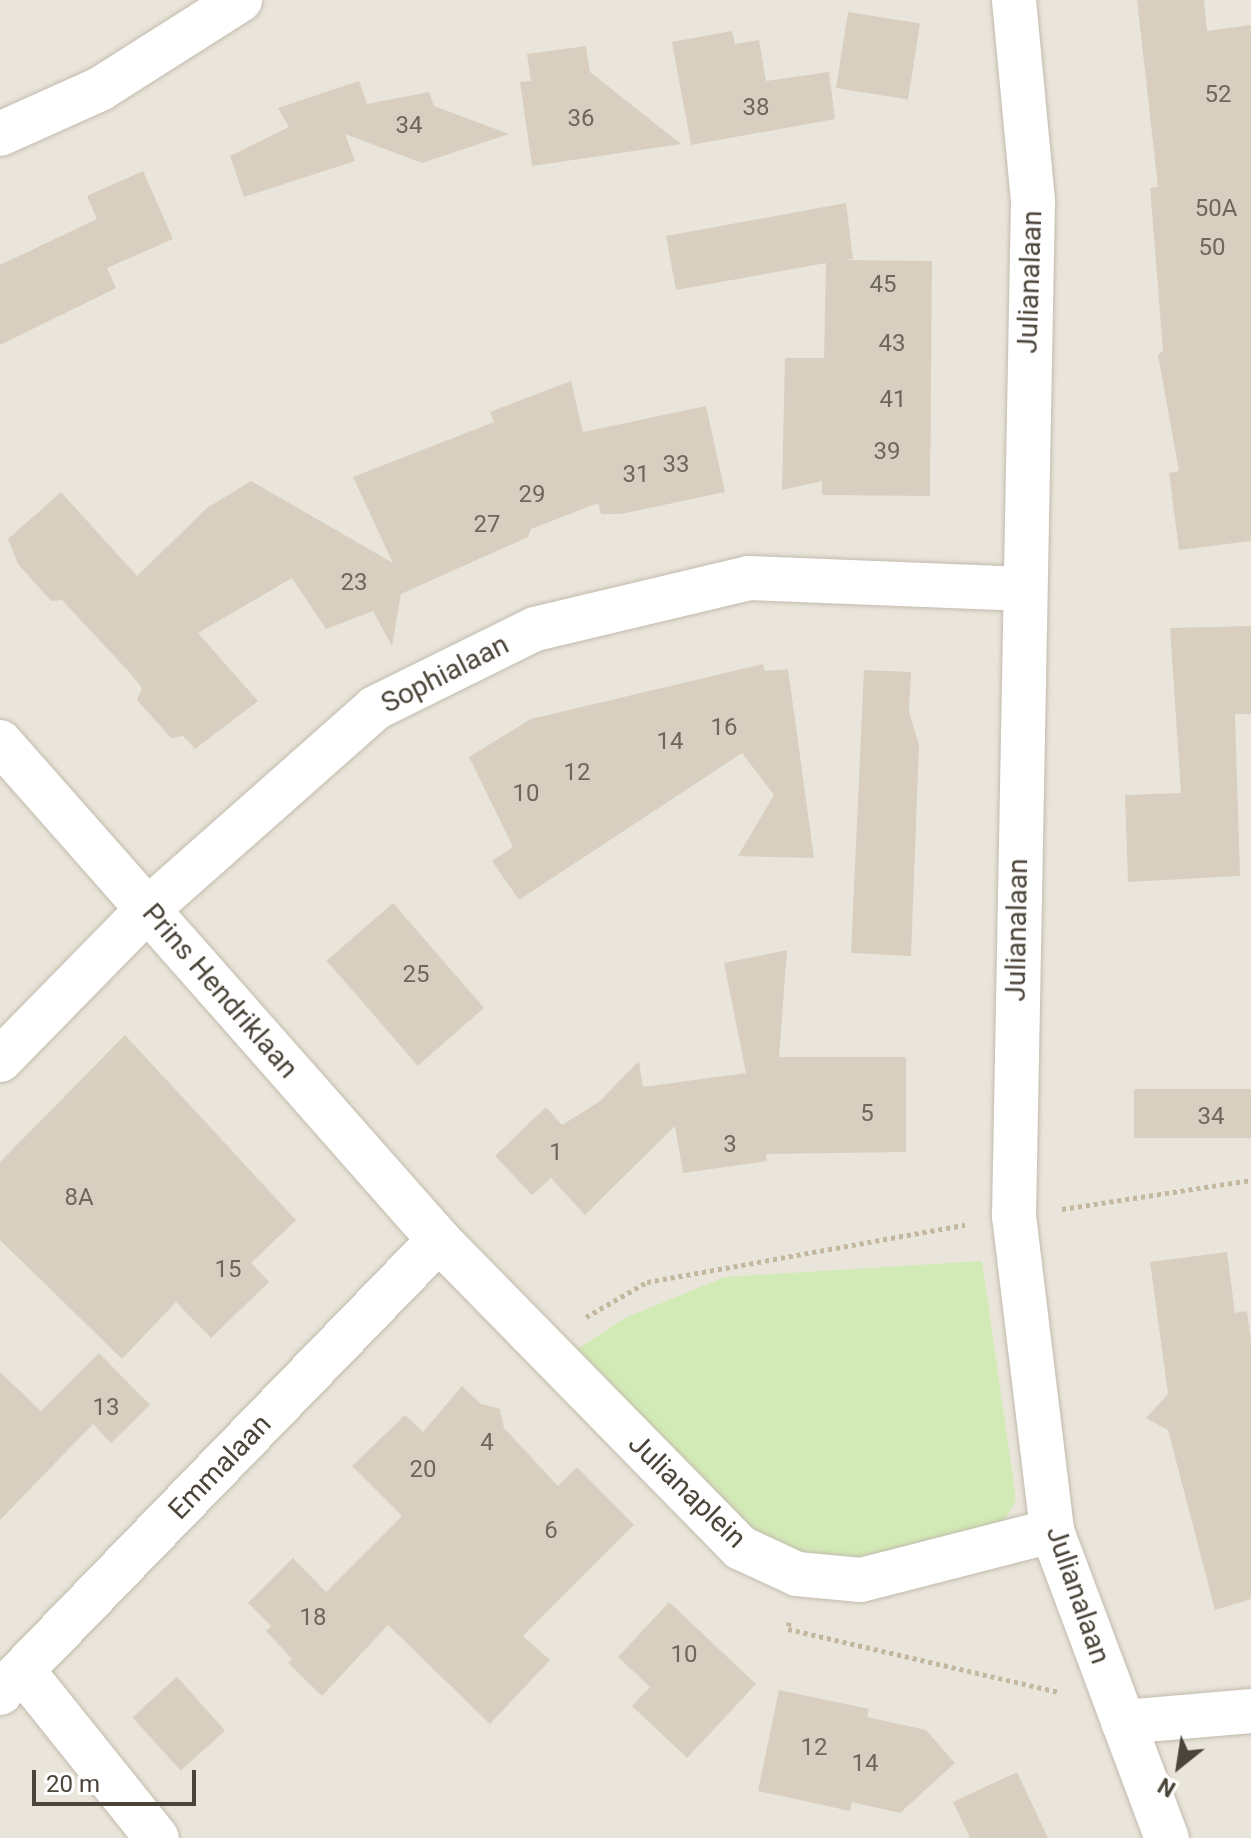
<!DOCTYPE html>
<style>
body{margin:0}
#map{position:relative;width:1251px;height:1838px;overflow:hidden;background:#f6f3ec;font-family:Roboto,sans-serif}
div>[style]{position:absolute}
.residential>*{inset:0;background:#eae5da;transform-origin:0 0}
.green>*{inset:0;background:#d2eab5}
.building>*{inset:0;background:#d8cfc1;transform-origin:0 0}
.path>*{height:5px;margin-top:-2.5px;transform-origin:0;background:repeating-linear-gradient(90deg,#c4b79f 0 4px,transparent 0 8px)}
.roads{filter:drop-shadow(0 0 2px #c2bbae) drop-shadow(0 0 2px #c2bbae)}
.street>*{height:44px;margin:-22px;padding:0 22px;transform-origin:22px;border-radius:22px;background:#fff}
span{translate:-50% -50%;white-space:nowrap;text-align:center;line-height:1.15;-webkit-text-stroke:6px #fff;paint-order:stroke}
.number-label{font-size:24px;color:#6e675b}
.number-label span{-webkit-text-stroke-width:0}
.street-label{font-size:28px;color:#4b4439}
.north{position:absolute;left:1139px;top:1726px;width:80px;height:80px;-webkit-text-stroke:6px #fff;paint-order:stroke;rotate:210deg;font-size:22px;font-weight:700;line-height:32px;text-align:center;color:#4b4439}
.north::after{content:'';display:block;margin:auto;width:28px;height:36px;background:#4b4439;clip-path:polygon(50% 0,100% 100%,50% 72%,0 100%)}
.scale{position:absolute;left:32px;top:1770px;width:164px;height:36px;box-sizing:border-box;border:4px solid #4b4439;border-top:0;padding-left:10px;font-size:24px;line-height:28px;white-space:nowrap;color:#4b4439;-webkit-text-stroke:6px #fff;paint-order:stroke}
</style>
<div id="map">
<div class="residential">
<div style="left:0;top:0;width:1251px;height:1838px"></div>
</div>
<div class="green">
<div style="clip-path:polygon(982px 1261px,1016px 1500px,992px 1542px,810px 1574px,755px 1535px,573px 1352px,625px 1318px,725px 1277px)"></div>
</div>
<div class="building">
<div style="clip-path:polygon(1137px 0,1204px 0,1207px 31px,1251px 25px,1251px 541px,1179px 550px,1169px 473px,1179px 471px,1158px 355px,1163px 350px,1150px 188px,1158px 187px)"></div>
<div style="left:848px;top:12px;width:73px;height:77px;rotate:9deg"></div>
<div style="clip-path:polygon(732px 31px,735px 44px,759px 40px,766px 81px,829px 72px,835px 119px,691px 145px,672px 42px)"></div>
<div style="clip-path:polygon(586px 46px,590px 72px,681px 144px,532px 166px,520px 82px,531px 81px,527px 54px)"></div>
<div style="clip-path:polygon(359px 81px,367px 104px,429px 92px,434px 106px,509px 134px,422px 163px,345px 134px,355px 161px,244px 197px,230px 156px,289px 127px,278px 108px)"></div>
<div style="clip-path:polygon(143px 171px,173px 239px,107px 268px,116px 288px,0 345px,0 265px,97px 219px,87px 196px)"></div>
<div style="clip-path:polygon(846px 203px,853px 259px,844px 260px,932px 261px,930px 496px,822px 495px,822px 481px,782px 490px,785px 358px,824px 358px,826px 263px,676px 290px,666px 236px)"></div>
<div style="clip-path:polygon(571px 381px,583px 432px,706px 406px,725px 492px,621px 514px,601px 514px,598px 503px,531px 529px,528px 537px,401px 594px,392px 646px,373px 611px,326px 629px,292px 578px,198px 633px,258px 701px,195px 749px,183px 736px,171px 738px,137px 700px,142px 688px,129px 672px,62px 600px,51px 601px,18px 564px,8px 539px,61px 492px,137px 576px,207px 508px,251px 481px,393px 563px,353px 477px,494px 422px,490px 412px)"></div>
<div style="clip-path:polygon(1251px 626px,1251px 714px,1235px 714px,1240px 876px,1128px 882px,1125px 795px,1181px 793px,1170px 628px)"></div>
<div style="clip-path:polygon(763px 664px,765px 671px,788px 669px,814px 858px,738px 856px,774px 795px,742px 753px,519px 900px,492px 861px,513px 847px,469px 757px,531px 719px)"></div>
<div style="clip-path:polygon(864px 670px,911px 672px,909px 712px,919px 745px,911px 956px,851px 953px)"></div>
<div style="left:393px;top:903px;width:139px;height:88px;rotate:49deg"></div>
<div style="clip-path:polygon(787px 950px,779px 1057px,906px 1057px,906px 1152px,766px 1154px,767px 1161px,683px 1173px,675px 1126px,585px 1215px,551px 1178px,532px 1195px,495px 1156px,546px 1107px,562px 1125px,599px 1102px,639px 1061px,643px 1087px,746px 1073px,724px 963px)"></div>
<div style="clip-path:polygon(125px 1035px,296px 1220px,251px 1263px,269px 1282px,211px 1338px,176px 1302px,122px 1359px,0 1240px,0 1162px)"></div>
<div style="left:1251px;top:1089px;width:49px;height:117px;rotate:90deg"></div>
<div style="clip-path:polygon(1227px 1252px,1235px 1313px,1247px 1311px,1251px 1340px,1251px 1599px,1215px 1610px,1168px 1430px,1146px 1418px,1168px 1394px,1150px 1262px)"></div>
<div style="clip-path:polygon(99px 1353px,150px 1405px,111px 1443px,93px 1424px,0 1520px,0 1372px,41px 1411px)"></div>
<div style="clip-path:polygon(462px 1386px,481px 1404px,500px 1409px,504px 1428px,558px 1486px,577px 1467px,634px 1525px,523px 1636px,550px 1660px,490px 1724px,388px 1625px,322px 1696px,288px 1663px,292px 1659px,266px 1631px,271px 1626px,248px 1603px,293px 1558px,326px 1592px,402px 1516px,352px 1466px,405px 1415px,423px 1432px)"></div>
<div style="clip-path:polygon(669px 1602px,756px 1684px,687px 1758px,632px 1706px,650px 1687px,618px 1657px)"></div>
<div style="left:177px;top:1677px;width:72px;height:60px;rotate:48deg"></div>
<div style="clip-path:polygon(779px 1690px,869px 1709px,867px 1717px,926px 1730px,955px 1763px,900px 1813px,852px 1802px,850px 1811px,758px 1791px)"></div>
<div style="clip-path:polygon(1017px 1772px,1048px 1838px,970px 1838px,953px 1802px)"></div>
</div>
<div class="path">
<div style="left:1062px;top:1209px;width:191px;rotate:-8.7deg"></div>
<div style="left:586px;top:1317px;width:70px;rotate:-29.8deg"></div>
<div style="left:647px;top:1282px;width:323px;rotate:-10.2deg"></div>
<div style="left:789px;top:1622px;width:7px;rotate:98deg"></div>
<div style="left:788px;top:1629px;width:278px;rotate:13.1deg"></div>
</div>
<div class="roads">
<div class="street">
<div style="left:1014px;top:0;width:201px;rotate:84.6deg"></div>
<div style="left:1033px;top:200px;width:1016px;rotate:91.07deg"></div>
<div style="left:1014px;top:1216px;width:317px;rotate:83.1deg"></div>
<div style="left:1052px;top:1531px;width:328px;rotate:69.5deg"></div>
<div style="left:0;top:134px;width:110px;rotate:-24.2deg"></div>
<div style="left:100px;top:89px;width:166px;rotate:-32.4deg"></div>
<div style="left:0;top:742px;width:664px;rotate:48.6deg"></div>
<div style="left:439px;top:1240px;width:431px;rotate:45.6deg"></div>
<div style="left:741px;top:1548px;width:62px;rotate:24.9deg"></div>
<div style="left:797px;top:1574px;width:64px;rotate:5.4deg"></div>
<div style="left:861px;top:1580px;width:197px;rotate:-14.4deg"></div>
<div style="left:0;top:1060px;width:211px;rotate:-45.6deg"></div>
<div style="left:148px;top:909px;width:303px;rotate:-41.5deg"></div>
<div style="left:375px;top:708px;width:178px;rotate:-26.3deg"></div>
<div style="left:535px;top:629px;width:220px;rotate:-13.4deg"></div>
<div style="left:749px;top:578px;width:271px;rotate:2.3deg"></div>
<div style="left:23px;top:1671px;width:214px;rotate:51.3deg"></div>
<div style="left:0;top:1693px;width:631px;rotate:-45.9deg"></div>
<div style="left:1123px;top:1722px;width:128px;rotate:-4.9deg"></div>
</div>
</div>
<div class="number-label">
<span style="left:1218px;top:95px">52</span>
<span style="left:756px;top:108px">38</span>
<span style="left:581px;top:119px">36</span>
<span style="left:409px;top:126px">34</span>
<span style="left:1216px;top:209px">50A</span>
<span style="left:1212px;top:248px">50</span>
<span style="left:883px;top:285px">45</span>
<span style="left:892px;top:344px">43</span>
<span style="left:893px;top:400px">41</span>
<span style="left:887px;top:452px">39</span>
<span style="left:676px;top:465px">33</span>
<span style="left:636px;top:475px">31</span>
<span style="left:532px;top:495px">29</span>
<span style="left:487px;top:525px">27</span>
<span style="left:354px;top:583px">23</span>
<span style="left:724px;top:728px">16</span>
<span style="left:670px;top:742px">14</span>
<span style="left:577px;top:773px">12</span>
<span style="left:526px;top:794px">10</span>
<span style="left:416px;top:975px">25</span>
<span style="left:867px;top:1114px">5</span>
<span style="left:1211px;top:1117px">34</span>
<span style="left:730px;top:1145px">3</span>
<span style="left:556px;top:1153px">1</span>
<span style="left:79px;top:1198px">8A</span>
<span style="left:228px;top:1270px">15</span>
<span style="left:106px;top:1408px">13</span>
<span style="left:487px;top:1443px">4</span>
<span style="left:423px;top:1470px">20</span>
<span style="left:551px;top:1531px">6</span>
<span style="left:313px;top:1618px">18</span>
<span style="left:684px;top:1655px">10</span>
<span style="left:814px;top:1748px">12</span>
<span style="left:865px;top:1764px">14</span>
</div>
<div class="street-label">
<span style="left:1030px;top:282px;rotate:-88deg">Julianalaan</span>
<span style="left:445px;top:674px;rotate:-27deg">Sophialaan</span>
<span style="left:1017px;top:930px;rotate:-89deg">Julianalaan</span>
<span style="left:220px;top:991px;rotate:49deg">Prins Hendriklaan</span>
<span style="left:220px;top:1467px;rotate:-46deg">Emmalaan</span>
<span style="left:687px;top:1491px;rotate:44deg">Julianaplein</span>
<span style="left:1078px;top:1595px;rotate:71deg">Julianalaan</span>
</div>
<div class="north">N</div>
<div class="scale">20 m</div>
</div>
